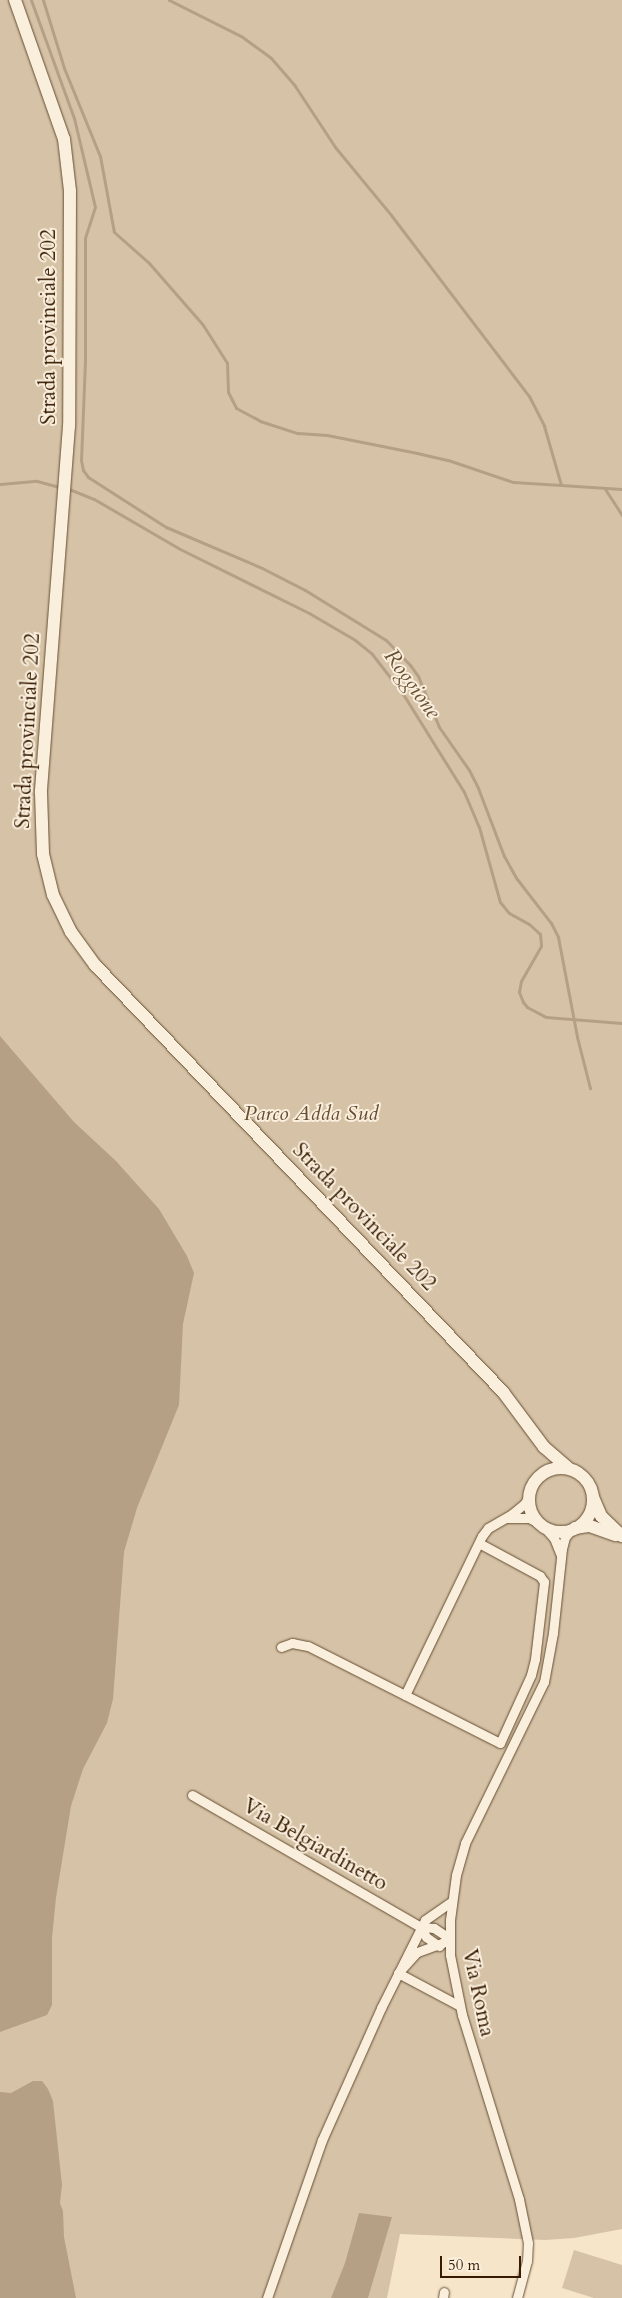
<!DOCTYPE html>
<style>
body{margin:0}
#map{position:relative;width:622px;height:2298px;overflow:hidden;background:#f7e5c9;font-family:Cardo,serif}
div>[style]{position:absolute}
.green>*{inset:0;background:#d6c3a7}
.water>*{inset:0;background:#b5a085}
.stream>*{height:3px;margin:-1.5px;padding:0 1.5px;transform-origin:1.5px;border-radius:1.5px;background:#b5a085}
.roads{filter:drop-shadow(0 0 1px #664e32) drop-shadow(0 0 1px #664e32)}
.street>*{height:9px;margin:-4.5px;padding:0 4.5px;transform-origin:4.5px;border-radius:4.5px;background:#faeedc}
.secondary>*{height:12px;margin:-6px;padding:0 6px;transform-origin:6px;border-radius:6px;background:#faeedc}
.secondary>.ring{margin:-6px;padding:0;box-sizing:content-box;background:none;border:12px solid #faeedc;border-radius:50%}
span{translate:-50% -50%;white-space:nowrap;text-align:center;line-height:1.15;-webkit-text-stroke:4px #faeedc;paint-order:stroke}
.street-label{font-size:21px;color:#361b00}
.park-label{font-size:21px;color:#664d32;font-style:italic}
.water-label{font-size:22px;color:#695035;font-style:italic}
.scale{position:absolute;left:440px;top:2256px;width:81px;height:22px;box-sizing:border-box;border:2px solid #361b00;border-top:0;padding-left:6px;font-size:15px;line-height:18px;white-space:nowrap;color:#361b00;-webkit-text-stroke:4px #faeedc;paint-order:stroke}
</style>
<div id="map">
<div class="green">
<div style="clip-path:polygon(0 0,622px 0,622px 2229px,574px 2238px,545px 2240px,400px 2234px,387px 2298px,0 2298px)"></div>
<div style="clip-path:polygon(574px 2250px,622px 2265px,622px 2298px,594px 2298px,562px 2288px)"></div>
</div>
<div class="water">
<div style="clip-path:polygon(0 1036px,74px 1122px,116px 1161px,159px 1209px,187px 1256px,194px 1273px,183px 1324px,179px 1405px,137px 1508px,124px 1552px,113px 1699px,107px 1723px,83px 1769px,71px 1806px,56px 1898px,52px 1938px,52px 2005px,47px 2015px,0 2032px)"></div>
<div style="clip-path:polygon(33px 2081px,42px 2081px,48px 2089px,53px 2101px,62px 2185px,60px 2203px,63px 2211px,64px 2237px,76px 2298px,0 2298px,0 2092px,11px 2093px)"></div>
<div style="clip-path:polygon(359px 2213px,392px 2217px,368px 2298px,331px 2298px,345px 2263px)"></div>
</div>
<div class="stream">
<div style="left:31px;top:0;width:126px;rotate:70deg"></div>
<div style="left:74px;top:118px;width:91px;rotate:76.7deg"></div>
<div style="left:95px;top:207px;width:33px;rotate:108deg"></div>
<div style="left:85px;top:238px;width:123px;rotate:90deg"></div>
<div style="left:85px;top:361px;width:99px;rotate:92.3deg"></div>
<div style="left:81px;top:460px;width:10px;rotate:79deg"></div>
<div style="left:83px;top:470px;width:9px;rotate:54deg"></div>
<div style="left:88px;top:477px;width:93px;rotate:32.7deg"></div>
<div style="left:166px;top:527px;width:104px;rotate:23.1deg"></div>
<div style="left:262px;top:568px;width:48px;rotate:27.1deg"></div>
<div style="left:305px;top:590px;width:95px;rotate:31.7deg"></div>
<div style="left:386px;top:640px;width:35px;rotate:46deg"></div>
<div style="left:410px;top:665px;width:14px;rotate:54deg"></div>
<div style="left:418px;top:676px;width:55px;rotate:67.6deg"></div>
<div style="left:439px;top:727px;width:52px;rotate:55.1deg"></div>
<div style="left:469px;top:770px;width:20px;rotate:63deg"></div>
<div style="left:478px;top:788px;width:73px;rotate:69.1deg"></div>
<div style="left:504px;top:856px;width:26px;rotate:61deg"></div>
<div style="left:517px;top:879px;width:56px;rotate:52.3deg"></div>
<div style="left:551px;top:923px;width:16px;rotate:63deg"></div>
<div style="left:558px;top:937px;width:102px;rotate:79.2deg"></div>
<div style="left:577px;top:1037px;width:53px;rotate:75.7deg"></div>
<div style="left:43px;top:0;width:71px;rotate:72.8deg"></div>
<div style="left:64px;top:68px;width:95px;rotate:67.8deg"></div>
<div style="left:100px;top:156px;width:77px;rotate:79.6deg"></div>
<div style="left:114px;top:232px;width:47px;rotate:41.5deg"></div>
<div style="left:149px;top:263px;width:82px;rotate:48.9deg"></div>
<div style="left:203px;top:325px;width:45px;rotate:57.7deg"></div>
<div style="left:227px;top:363px;width:29px;rotate:88deg"></div>
<div style="left:228px;top:392px;width:18px;rotate:63deg"></div>
<div style="left:236px;top:408px;width:27px;rotate:28deg"></div>
<div style="left:260px;top:421px;width:40px;rotate:18deg"></div>
<div style="left:298px;top:433px;width:29px;rotate:4deg"></div>
<div style="left:327px;top:435px;width:92px;rotate:11.3deg"></div>
<div style="left:417px;top:453px;width:32px;rotate:13deg"></div>
<div style="left:448px;top:460px;width:69px;rotate:18.7deg"></div>
<div style="left:513px;top:482px;width:48px;rotate:3.6deg"></div>
<div style="left:169px;top:0;width:80px;rotate:26.6deg"></div>
<div style="left:241px;top:36px;width:37px;rotate:36deg"></div>
<div style="left:271px;top:58px;width:37px;rotate:49deg"></div>
<div style="left:295px;top:86px;width:73px;rotate:56.7deg"></div>
<div style="left:335px;top:147px;width:88px;rotate:50.5deg"></div>
<div style="left:391px;top:215px;width:228px;rotate:52.7deg"></div>
<div style="left:529px;top:396px;width:34px;rotate:63deg"></div>
<div style="left:544px;top:426px;width:61px;rotate:73.9deg"></div>
<div style="left:561px;top:485px;width:61px;rotate:3.8deg"></div>
<div style="left:0;top:484px;width:37px;rotate:-5deg"></div>
<div style="left:37px;top:481px;width:24px;rotate:15deg"></div>
<div style="left:69px;top:489px;width:27px;rotate:22deg"></div>
<div style="left:94px;top:499px;width:99px;rotate:30.2deg"></div>
<div style="left:180px;top:549px;width:144px;rotate:26.4deg"></div>
<div style="left:309px;top:613px;width:53px;rotate:30.4deg"></div>
<div style="left:355px;top:640px;width:22px;rotate:39deg"></div>
<div style="left:372px;top:654px;width:51px;rotate:52.2deg"></div>
<div style="left:403px;top:694px;width:115px;rotate:58.1deg"></div>
<div style="left:464px;top:792px;width:38px;rotate:67deg"></div>
<div style="left:479px;top:827px;width:78px;rotate:74.4deg"></div>
<div style="left:500px;top:902px;width:14px;rotate:51deg"></div>
<div style="left:509px;top:913px;width:23px;rotate:29deg"></div>
<div style="left:529px;top:924px;width:15px;rotate:42deg"></div>
<div style="left:540px;top:934px;width:12px;rotate:85deg"></div>
<div style="left:541px;top:946px;width:40px;rotate:119.7deg"></div>
<div style="left:521px;top:981px;width:11px;rotate:100deg"></div>
<div style="left:519px;top:992px;width:11px;rotate:68deg"></div>
<div style="left:523px;top:1002px;width:6px;rotate:51deg"></div>
<div style="left:527px;top:1007px;width:21px;rotate:28deg"></div>
<div style="left:546px;top:1017px;width:76px;rotate:4.5deg"></div>
<div style="left:605px;top:489px;width:31px;rotate:57deg"></div>
</div>
<div class="roads">
<div class="street">
<div style="left:507px;top:1518px;width:22px"></div>
<div style="left:529px;top:1518px;width:11px;rotate:27deg"></div>
<div style="left:544px;top:1527px;width:15px;rotate:48deg"></div>
<div style="left:554px;top:1538px;width:18px;rotate:68deg"></div>
<div style="left:281px;top:1647px;width:12px;rotate:-20deg"></div>
<div style="left:292px;top:1643px;width:16px;rotate:11deg"></div>
<div style="left:308px;top:1646px;width:215px;rotate:26.8deg"></div>
<div style="left:500px;top:1743px;width:75px;rotate:-65.5deg"></div>
<div style="left:531px;top:1675px;width:16px;rotate:-76deg"></div>
<div style="left:535px;top:1659px;width:78px;rotate:-83.3deg"></div>
<div style="left:544px;top:1582px;width:7px;rotate:-124deg"></div>
<div style="left:540px;top:1576px;width:69px;rotate:-151.6deg"></div>
<div style="left:405px;top:1695px;width:177px;rotate:-64.2deg"></div>
<div style="left:482px;top:1536px;width:10px;rotate:-53deg"></div>
<div style="left:488px;top:1528px;width:28px;rotate:-30deg"></div>
<div style="left:512px;top:1514px;width:17px;rotate:-40deg"></div>
<div style="left:525px;top:1503px;width:8px;rotate:-60deg"></div>
<div style="left:192px;top:1795px;width:264px;rotate:30deg"></div>
<div style="left:421px;top:1927px;width:13px;rotate:4deg"></div>
<div style="left:434px;top:1928px;width:18px;rotate:34deg"></div>
<div style="left:421px;top:1927px;width:11px;rotate:63deg"></div>
<div style="left:426px;top:1937px;width:16px;rotate:35deg"></div>
<div style="left:449px;top:1938px;width:9px;rotate:144deg"></div>
<div style="left:442px;top:1943px;width:27px;rotate:160deg"></div>
<div style="left:417px;top:1952px;width:28px;rotate:132deg"></div>
<div style="left:398px;top:1973px;width:70px;rotate:28deg"></div>
<div style="left:267px;top:2298px;width:167px;rotate:-70.8deg"></div>
<div style="left:322px;top:2140px;width:145px;rotate:-65.9deg"></div>
<div style="left:381px;top:2008px;width:98px;rotate:-63.4deg"></div>
<div style="left:425px;top:1920px;width:33px;rotate:-35deg"></div>
<div style="left:443px;top:2298px;width:6px;rotate:-81deg"></div>
<div style="left:517px;top:2298px;width:38px;rotate:-75deg"></div>
<div style="left:527px;top:2261px;width:18px;rotate:-87deg"></div>
<div style="left:528px;top:2243px;width:45px;rotate:-101.6deg"></div>
<div style="left:519px;top:2199px;width:193px;rotate:-107.2deg"></div>
<div style="left:462px;top:2015px;width:61px;rotate:-101.3deg"></div>
<div style="left:450px;top:1955px;width:35px;rotate:-90deg"></div>
<div style="left:450px;top:1920px;width:45px;rotate:-82.4deg"></div>
<div style="left:456px;top:1875px;width:33px;rotate:-74deg"></div>
<div style="left:465px;top:1843px;width:179px;rotate:-63.9deg"></div>
<div style="left:544px;top:1682px;width:50px;rotate:-79.6deg"></div>
<div style="left:553px;top:1633px;width:84px;rotate:-83.9deg"></div>
<div style="left:562px;top:1549px;width:12px;rotate:-76deg"></div>
<div style="left:565px;top:1537px;width:9px;rotate:-49deg"></div>
</div>
<div class="secondary">
<div style="left:15px;top:0;width:147px;rotate:70.6deg"></div>
<div style="left:64px;top:139px;width:52px;rotate:83.4deg"></div>
<div style="left:70px;top:191px;width:235px;rotate:90.2deg"></div>
<div style="left:69px;top:426px;width:368px;rotate:94.4deg"></div>
<div style="left:41px;top:793px;width:61px;rotate:88.1deg"></div>
<div style="left:43px;top:854px;width:42px;rotate:76.3deg"></div>
<div style="left:53px;top:895px;width:41px;rotate:64.1deg"></div>
<div style="left:71px;top:932px;width:41px;rotate:54deg"></div>
<div style="left:95px;top:965px;width:591px;rotate:46.3deg"></div>
<div style="left:503px;top:1392px;width:69px;rotate:53.3deg"></div>
<div style="left:544px;top:1447px;width:33px;rotate:41deg"></div>
<div class="ring" style="left:529px;top:1468px;width:52px;height:52px"></div>
<div style="left:593px;top:1497px;width:21px;rotate:67deg"></div>
<div style="left:601px;top:1516px;width:29px;rotate:44deg"></div>
<div style="left:575px;top:1528px;width:15px;rotate:-8deg"></div>
<div style="left:590px;top:1526px;width:27px;rotate:20deg"></div>
</div>
</div>
<div class="street-label">
<span style="left:49px;top:327px;rotate:-90deg">Strada provinciale 202</span>
<span style="left:28px;top:731px;rotate:-87deg">Strada provinciale 202</span>
<span style="left:364px;top:1217px;rotate:46deg">Strada provinciale 202</span>
<span style="left:315px;top:1845px;rotate:30deg">Via Belgiardinetto</span>
<span style="left:478px;top:1993px;rotate:78deg">Via Roma</span>
</div>
<div class="park-label">
<span style="left:311px;top:1114px">Parco Adda Sud</span>
</div>
<div class="water-label">
<span style="left:412px;top:684px;rotate:54deg">Roggione</span>
</div>
<div class="scale">50 m</div>
</div>
